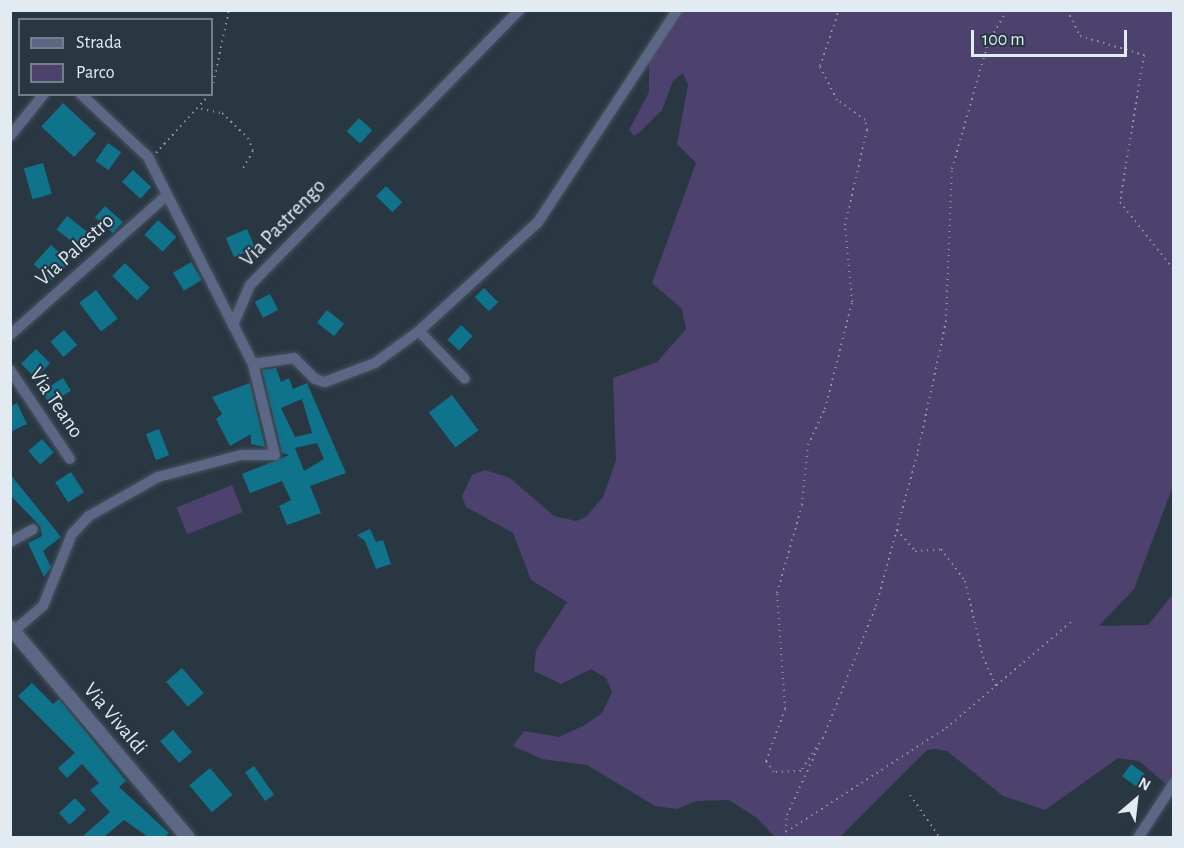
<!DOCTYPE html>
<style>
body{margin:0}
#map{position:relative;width:1184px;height:848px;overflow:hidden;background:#293743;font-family:"Alegreya Sans",sans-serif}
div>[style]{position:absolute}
.green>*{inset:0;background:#4d416e;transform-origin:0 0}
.building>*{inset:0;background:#0e738b;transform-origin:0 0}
.path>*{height:2px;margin-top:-1px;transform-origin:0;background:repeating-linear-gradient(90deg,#89949d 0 1.5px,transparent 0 6px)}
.roads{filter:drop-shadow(0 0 2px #47545f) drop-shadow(0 0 2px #47545f)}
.minor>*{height:10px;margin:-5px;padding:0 5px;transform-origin:5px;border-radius:5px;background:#5c6685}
.tertiary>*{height:14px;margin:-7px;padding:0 7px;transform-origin:7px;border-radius:7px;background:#5c6685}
span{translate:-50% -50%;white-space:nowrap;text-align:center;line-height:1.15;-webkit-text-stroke:4.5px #293743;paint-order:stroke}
.street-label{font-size:21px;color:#e2ebf2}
.frame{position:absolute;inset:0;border:12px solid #e2ebf2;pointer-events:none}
.legend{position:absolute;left:18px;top:18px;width:195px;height:78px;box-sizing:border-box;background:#293743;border:2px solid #737f89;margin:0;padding:8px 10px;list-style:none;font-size:18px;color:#e2ebf2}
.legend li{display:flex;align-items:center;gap:12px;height:30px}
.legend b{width:30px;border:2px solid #737f89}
.north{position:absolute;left:1106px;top:770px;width:60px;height:60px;-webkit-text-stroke:4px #293743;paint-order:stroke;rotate:28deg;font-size:16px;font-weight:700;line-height:24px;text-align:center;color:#e2ebf2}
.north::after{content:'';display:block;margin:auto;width:21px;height:27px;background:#e2ebf2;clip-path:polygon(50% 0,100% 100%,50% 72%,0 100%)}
.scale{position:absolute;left:971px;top:30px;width:156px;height:27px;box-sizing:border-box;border:3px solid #e2ebf2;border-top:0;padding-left:8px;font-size:18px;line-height:21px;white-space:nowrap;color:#e2ebf2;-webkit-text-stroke:4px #293743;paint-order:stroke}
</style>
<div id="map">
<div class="green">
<div style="clip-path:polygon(674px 11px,1173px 11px,1173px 486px,1134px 589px,1099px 626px,1148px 625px,1173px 594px,1173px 790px,1139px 761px,1118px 758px,1045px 810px,1003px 796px,947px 751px,935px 749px,927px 750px,840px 837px,775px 837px,757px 818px,729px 800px,696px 801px,677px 809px,655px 806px,587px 765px,542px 759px,513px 746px,524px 731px,559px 737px,585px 725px,602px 713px,612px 692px,606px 678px,591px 669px,561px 684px,534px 671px,536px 650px,567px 602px,531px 580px,513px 533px,466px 507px,462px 496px,472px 475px,485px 470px,510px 478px,554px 516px,576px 521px,586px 517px,603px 497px,616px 460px,613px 378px,657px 362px,686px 329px,682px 309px,652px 283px,696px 163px,677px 144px,688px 85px,683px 73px,673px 81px,662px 110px,640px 132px,634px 136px,629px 130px,649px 92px,649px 62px)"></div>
<div style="left:232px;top:485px;width:29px;height:60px;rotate:68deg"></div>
</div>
<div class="building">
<div style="left:63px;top:103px;width:45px;height:32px;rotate:43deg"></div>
<div style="left:359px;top:118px;width:18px;height:18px;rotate:43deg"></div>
<div style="left:108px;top:143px;width:16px;height:22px;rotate:35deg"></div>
<div style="left:43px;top:163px;width:32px;height:20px;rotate:74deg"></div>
<div style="left:133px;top:170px;width:25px;height:16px;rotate:43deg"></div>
<div style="left:386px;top:186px;width:23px;height:14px;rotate:45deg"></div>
<div style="left:105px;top:206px;width:24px;height:15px;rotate:42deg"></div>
<div style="left:67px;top:216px;width:31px;height:17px;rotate:38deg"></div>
<div style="left:158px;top:220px;width:25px;height:20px;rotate:43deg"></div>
<div style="left:247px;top:229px;width:21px;height:23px;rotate:67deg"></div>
<div style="left:51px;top:245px;width:25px;height:26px;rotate:42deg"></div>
<div style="left:191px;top:262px;width:21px;height:21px;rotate:59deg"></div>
<div style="left:125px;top:263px;width:35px;height:18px;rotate:45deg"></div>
<div style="left:484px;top:288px;width:20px;height:13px;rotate:45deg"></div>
<div style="left:96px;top:290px;width:36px;height:21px;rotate:53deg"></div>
<div style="left:270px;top:294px;width:18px;height:17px;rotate:63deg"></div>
<div style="left:327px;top:310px;width:22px;height:16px;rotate:39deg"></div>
<div style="left:461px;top:325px;width:16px;height:20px;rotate:43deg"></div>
<div style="left:64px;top:330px;width:20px;height:18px;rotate:49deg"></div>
<div style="left:36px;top:349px;width:20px;height:21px;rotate:45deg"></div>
<div style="clip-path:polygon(evenodd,276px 368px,281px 382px,289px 378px,293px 389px,307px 383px,346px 473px,310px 486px,321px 513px,287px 525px,279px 506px,291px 500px,282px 481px,250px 493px,242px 474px,289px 455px,282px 453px,262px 370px,276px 368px,302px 399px,312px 433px,295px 437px,281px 408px,302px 399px,276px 368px,317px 443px,324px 459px,304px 471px,295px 448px,317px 443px)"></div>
<div style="left:63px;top:378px;width:15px;height:25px;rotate:58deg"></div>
<div style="clip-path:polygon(250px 383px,265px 447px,251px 444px,251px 434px,230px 446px,216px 419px,222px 414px,212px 397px)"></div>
<div style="left:452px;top:395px;width:44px;height:29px;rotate:53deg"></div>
<div style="clip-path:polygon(17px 403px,27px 424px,10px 432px,10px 407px)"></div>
<div style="left:159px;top:429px;width:28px;height:14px;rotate:69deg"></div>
<div style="left:42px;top:439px;width:18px;height:18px;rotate:49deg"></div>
<div style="left:71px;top:472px;width:24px;height:19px;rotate:57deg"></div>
<div style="clip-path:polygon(10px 474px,61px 537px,43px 551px,51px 567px,44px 577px,28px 543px,42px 536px,40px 526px,10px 495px)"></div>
<div style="clip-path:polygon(370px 529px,376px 542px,383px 540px,391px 564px,376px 569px,365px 541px,357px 535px)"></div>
<div style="left:182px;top:668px;width:33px;height:21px;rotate:49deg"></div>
<div style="clip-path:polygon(32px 683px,53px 704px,59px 699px,126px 781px,119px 787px,169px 833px,165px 837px,148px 837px,124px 820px,104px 837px,82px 837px,110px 812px,90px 790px,99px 783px,82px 764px,67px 778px,58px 768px,75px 753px,18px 696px)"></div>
<div style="left:173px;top:730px;width:29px;height:17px;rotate:49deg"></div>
<div style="left:1131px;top:764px;width:17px;height:15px;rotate:36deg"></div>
<div style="left:254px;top:766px;width:35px;height:11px;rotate:55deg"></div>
<div style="left:210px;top:768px;width:35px;height:27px;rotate:50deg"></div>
<div style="left:75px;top:798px;width:16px;height:22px;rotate:47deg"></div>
</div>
<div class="path">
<div style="left:1067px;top:10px;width:29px;rotate:63deg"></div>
<div style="left:1080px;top:36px;width:67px;rotate:16.5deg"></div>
<div style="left:1144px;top:55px;width:149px;rotate:99.3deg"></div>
<div style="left:1120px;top:202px;width:87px;rotate:51.5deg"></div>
<div style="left:212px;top:89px;width:81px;rotate:-77.9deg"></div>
<div style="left:201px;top:109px;width:21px;rotate:11deg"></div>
<div style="left:222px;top:113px;width:36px;rotate:44deg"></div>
<div style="left:248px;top:138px;width:14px;rotate:69deg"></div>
<div style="left:253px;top:151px;width:20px;rotate:120deg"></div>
<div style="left:156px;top:153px;width:80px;rotate:-47.5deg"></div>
<div style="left:897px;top:530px;width:28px;rotate:49deg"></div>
<div style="left:915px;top:551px;width:26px;rotate:-4deg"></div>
<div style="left:941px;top:549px;width:40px;rotate:53deg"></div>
<div style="left:965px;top:581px;width:78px;rotate:76.7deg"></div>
<div style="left:983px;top:657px;width:34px;rotate:66deg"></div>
<div style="left:823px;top:738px;width:40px;rotate:124deg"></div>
<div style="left:801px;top:771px;width:27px;rotate:178deg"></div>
<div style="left:774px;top:772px;width:14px;rotate:-126deg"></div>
<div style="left:766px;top:761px;width:55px;rotate:-69.9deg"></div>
<div style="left:785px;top:709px;width:116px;rotate:-93.9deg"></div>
<div style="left:777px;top:593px;width:91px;rotate:-74.1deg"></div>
<div style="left:802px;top:505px;width:60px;rotate:-84.3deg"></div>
<div style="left:808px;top:445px;width:40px;rotate:-65deg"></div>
<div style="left:825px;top:409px;width:110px;rotate:-75.8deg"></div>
<div style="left:852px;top:302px;width:77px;rotate:-95.2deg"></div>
<div style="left:845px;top:225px;width:98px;rotate:-77deg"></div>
<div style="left:867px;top:130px;width:10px;rotate:-101deg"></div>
<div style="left:865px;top:120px;width:34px;rotate:-144deg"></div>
<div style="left:837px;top:100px;width:38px;rotate:-117deg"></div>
<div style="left:820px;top:66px;width:59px;rotate:-71.3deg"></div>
<div style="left:823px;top:738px;width:142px;rotate:-68.1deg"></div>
<div style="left:876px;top:606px;width:161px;rotate:-74.8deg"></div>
<div style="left:918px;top:451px;width:132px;rotate:-77.8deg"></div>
<div style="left:946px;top:322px;width:153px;rotate:-87.8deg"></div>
<div style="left:952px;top:169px;width:131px;rotate:-74.1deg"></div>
<div style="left:988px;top:43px;width:38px;rotate:-60deg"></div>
<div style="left:910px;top:795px;width:52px;rotate:55.1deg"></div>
<div style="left:786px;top:832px;width:191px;rotate:-33deg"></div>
<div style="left:946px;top:728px;width:164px;rotate:-40.3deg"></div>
<div style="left:786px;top:838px;width:23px;rotate:-88deg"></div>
<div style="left:787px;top:815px;width:74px;rotate:-65.2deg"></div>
</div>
<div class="roads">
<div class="minor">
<div style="left:10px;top:136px;width:54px;rotate:-51deg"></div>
<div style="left:233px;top:325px;width:43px;rotate:-67deg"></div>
<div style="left:250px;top:285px;width:385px;rotate:-45.6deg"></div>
<div style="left:419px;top:331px;width:161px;rotate:-42.5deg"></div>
<div style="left:538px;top:222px;width:254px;rotate:-56.7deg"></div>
<div style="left:10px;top:335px;width:210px;rotate:-41.7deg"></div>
<div style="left:253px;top:364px;width:41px;rotate:-8.3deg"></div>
<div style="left:294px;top:358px;width:30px;rotate:45deg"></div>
<div style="left:315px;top:379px;width:10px;rotate:17deg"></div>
<div style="left:325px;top:382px;width:53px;rotate:-20.8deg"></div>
<div style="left:375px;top:363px;width:54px;rotate:-36deg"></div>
<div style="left:419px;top:331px;width:66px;rotate:46.2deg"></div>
<div style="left:10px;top:370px;width:107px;rotate:56deg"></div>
<div style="left:10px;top:542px;width:26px;rotate:-29deg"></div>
<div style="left:14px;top:631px;width:38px;rotate:-41deg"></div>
<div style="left:43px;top:606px;width:78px;rotate:-68.1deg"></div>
<div style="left:72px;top:534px;width:25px;rotate:-47deg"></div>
<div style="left:89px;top:516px;width:79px;rotate:-29.5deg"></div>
<div style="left:158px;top:477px;width:86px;rotate:-14.8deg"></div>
<div style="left:241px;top:455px;width:34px"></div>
<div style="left:275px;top:455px;width:94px;rotate:-103.6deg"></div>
<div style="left:253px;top:364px;width:232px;rotate:-116.9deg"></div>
<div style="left:148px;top:157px;width:92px;rotate:-136.8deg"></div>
<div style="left:1138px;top:838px;width:66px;rotate:-56.8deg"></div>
</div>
<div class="tertiary">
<div style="left:10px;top:627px;width:276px;rotate:49.8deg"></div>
</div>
</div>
<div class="street-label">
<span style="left:283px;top:223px;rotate:-46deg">Via Pastrengo</span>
<span style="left:75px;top:250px;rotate:-42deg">Via Palestro</span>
<span style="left:56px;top:403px;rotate:56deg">Via Teano</span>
<span style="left:115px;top:719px;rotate:50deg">Via Vivaldi</span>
</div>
<div class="frame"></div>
<ul class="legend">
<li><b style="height:8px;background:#5c6685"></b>Strada</li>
<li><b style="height:16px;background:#4d416e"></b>Parco</li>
</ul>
<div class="north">N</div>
<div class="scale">100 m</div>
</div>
